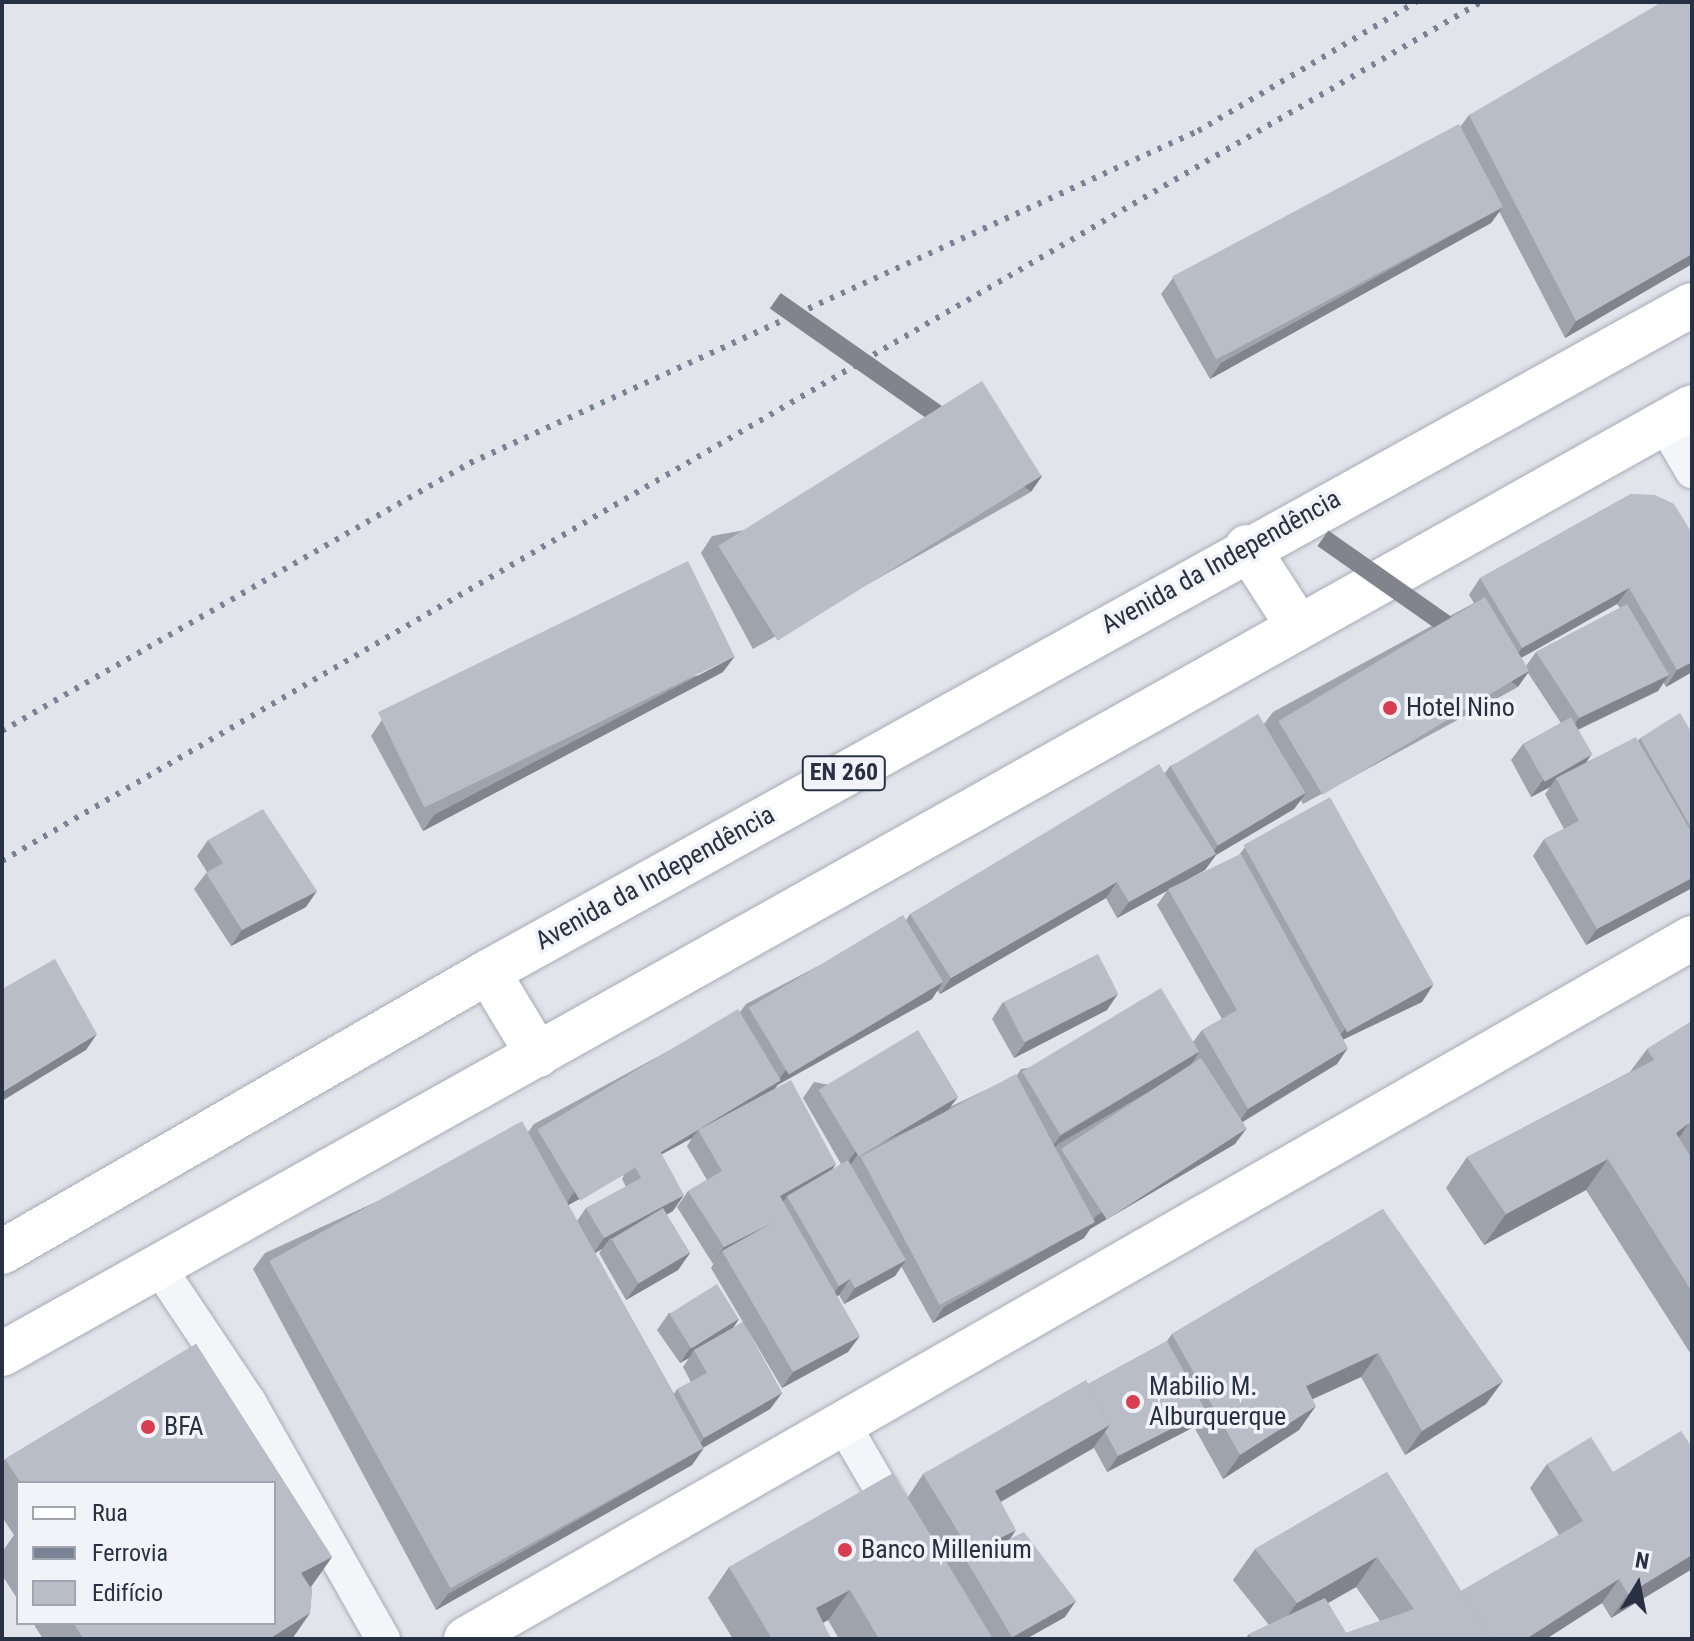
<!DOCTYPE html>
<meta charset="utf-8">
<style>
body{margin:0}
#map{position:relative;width:1694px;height:1641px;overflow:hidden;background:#e1e4eb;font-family:"Roboto Condensed",sans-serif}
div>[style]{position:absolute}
.roads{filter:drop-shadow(0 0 2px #a6abb5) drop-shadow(0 0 2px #a6abb5)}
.street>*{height:34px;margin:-17px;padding:0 17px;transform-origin:17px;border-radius:17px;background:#f4f5f8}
.secondary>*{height:44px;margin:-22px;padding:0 22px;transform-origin:22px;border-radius:22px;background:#fff}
.primary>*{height:44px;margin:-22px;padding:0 22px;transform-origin:22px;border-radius:22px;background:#fff}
.rail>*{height:6px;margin-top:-3px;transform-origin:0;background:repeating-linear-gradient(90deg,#798395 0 4px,transparent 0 12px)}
.wall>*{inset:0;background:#9ea3ac}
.shaded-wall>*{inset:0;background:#81848c;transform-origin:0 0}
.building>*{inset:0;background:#b8bdc8;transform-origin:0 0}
.dots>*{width:22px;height:22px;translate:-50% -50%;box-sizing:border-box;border:4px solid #f1f3f8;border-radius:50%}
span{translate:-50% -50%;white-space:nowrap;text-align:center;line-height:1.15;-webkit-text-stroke:7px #f1f3f8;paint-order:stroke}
.shield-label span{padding:2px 6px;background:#f1f3f8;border:2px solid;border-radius:6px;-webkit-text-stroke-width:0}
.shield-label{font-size:24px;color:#283143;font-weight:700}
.street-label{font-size:26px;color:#283143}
.poi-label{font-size:26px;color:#283143}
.left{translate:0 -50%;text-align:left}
.frame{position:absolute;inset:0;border:4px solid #283143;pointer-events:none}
.legend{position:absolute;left:16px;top:1481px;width:260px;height:144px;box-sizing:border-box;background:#f1f3f8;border:2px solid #a1a5b0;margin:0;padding:10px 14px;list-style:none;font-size:24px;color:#283143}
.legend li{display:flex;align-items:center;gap:16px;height:40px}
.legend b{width:40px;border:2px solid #a1a5b0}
.north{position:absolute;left:1598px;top:1545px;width:80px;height:80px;-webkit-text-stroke:6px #f1f3f8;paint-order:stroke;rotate:10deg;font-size:22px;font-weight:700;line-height:32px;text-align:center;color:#283143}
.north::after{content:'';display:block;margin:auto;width:28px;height:36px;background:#283143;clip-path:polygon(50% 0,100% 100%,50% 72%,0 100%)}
</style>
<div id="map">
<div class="roads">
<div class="street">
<div style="left:1664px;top:423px;width:56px;rotate:59.7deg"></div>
<div style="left:158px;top:1266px;width:164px;rotate:56.2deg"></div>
<div style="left:249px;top:1402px;width:272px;rotate:60.5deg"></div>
<div style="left:843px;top:1424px;width:111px;rotate:59.7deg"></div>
</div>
<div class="secondary">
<div style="left:466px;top:1639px;width:1412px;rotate:-29.76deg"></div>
</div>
<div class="primary">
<div style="left:1247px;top:547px;width:94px;rotate:57.2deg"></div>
<div style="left:488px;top:972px;width:97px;rotate:58.9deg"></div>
<div style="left:2px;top:1252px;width:561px;rotate:-29.95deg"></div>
<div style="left:488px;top:972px;width:1376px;rotate:-28.99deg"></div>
<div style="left:2px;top:1354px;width:1937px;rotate:-29.26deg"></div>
</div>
</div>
<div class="rail">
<div style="left:2px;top:731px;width:539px;rotate:-29.8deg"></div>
<div style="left:470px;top:463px;width:800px;rotate:-24.52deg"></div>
<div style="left:1198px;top:131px;width:253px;rotate:-30.6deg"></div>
<div style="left:2px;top:861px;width:1710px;rotate:-30.15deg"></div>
</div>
<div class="wall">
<div style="clip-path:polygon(1692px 2px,1692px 264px,1565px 338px,1499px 211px,1491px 223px,1210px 379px,1161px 294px,1173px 278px,1460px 127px,1469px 115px)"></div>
<div style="clip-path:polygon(1042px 476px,1031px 492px,753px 649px,701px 553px,712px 536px)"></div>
<div style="clip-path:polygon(evenodd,1631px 494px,1692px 672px,1666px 687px,1663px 682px,1658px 691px,1578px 730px,1586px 762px,1638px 741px,1640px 738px,1692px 733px,1692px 888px,1586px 945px,1533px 856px,1544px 839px,1564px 829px,1545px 794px,1550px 787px,1531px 797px,1511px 760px,1523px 744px,1561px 723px,1528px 673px,1518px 687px,1303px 804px,1301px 800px,1294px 809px,1216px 855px,1205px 870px,1182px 883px,1239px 855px,1245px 847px,1433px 985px,1422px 1002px,1343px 1039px,1337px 1064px,1243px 1122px,1235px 1144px,1090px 1229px,1084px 1238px,933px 1323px,901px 1266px,895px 1276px,844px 1304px,839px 1295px,837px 1296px,848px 1352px,782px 1388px,743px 1322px,782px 1393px,770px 1409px,703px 1448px,692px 1465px,436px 1610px,253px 1269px,265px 1253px,528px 1132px,534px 1124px,740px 1012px,746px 1004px,906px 920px,910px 914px,1165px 773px,1170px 766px,1264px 724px,1273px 712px,1474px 603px,1469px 595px,1480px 578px,1631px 494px,1617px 604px,1620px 608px,1536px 652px,1526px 666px,1521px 658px,1617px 604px,1631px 494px,1167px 891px,1157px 905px,1222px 1019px,1202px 1030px,1193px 1042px,1021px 1069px,1017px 1075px,950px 1107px,814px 1082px,803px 1098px,841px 1164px,832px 1170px,775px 1089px,778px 1085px,932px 999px,937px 990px,940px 994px,1106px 898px,1117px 918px,1167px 891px,1631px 494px,692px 1138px,687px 1146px,707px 1180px,688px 1191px,677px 1207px,713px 1264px,714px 1263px,711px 1268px,743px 1322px,733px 1328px,739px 1319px,669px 1313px,657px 1330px,680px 1363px,689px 1358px,683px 1367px,691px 1382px,677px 1389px,674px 1394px,595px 1253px,602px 1249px,599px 1253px,626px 1300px,678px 1270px,690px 1253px,666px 1215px,673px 1211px,662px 1154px,692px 1138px,1631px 494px,625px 1174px,622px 1179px,626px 1187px,586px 1208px,577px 1221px,568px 1205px,625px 1174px)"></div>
<div style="clip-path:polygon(723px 672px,423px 831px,371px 736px,382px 720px)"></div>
<div style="clip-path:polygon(208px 840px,306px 907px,231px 946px,194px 889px,207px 872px,197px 856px)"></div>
<div style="clip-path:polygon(1003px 1002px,1107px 1010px,1014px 1058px,992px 1019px)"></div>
<div style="clip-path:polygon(1692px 1021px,1692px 1356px,1586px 1190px,1484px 1245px,1446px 1188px,1467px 1157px,1630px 1072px,1647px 1049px)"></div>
<div style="clip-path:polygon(1383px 1209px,1486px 1404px,1405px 1455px,1361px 1377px,1312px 1399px,1299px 1430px,1223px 1479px,1194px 1427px,1107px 1472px,1094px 1448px,1001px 1502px,1010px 1539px,1065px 1617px,1026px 1639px,839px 1639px,828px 1620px,823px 1623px,831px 1639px,733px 1639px,708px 1598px,729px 1567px,908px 1497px,923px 1474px,1167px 1341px,1172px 1334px)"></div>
<div style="clip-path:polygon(196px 1344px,332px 1557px,311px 1587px,312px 1590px,310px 1613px,292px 1639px,43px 1639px,33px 1623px,274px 1623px,274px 1483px,18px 1483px,18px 1600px,2px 1575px,2px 1552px,14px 1535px,2px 1517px,2px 1464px,5px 1459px)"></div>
<div style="clip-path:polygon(evenodd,1692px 1441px,1692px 1569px,1611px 1618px,1602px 1603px,1546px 1639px,1245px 1639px,1249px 1634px,1269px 1625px,1233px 1580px,1255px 1549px,1387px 1472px,1461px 1591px,1559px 1535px,1530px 1488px,1547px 1464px,1613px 1472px,1690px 1444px,1692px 1441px,1356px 1587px,1380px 1621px,1346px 1633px,1328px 1603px,1356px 1587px)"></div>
</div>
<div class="shaded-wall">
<div style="clip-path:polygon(1503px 207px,1491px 223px,1210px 379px,1221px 363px)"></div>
<div style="clip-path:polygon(1692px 254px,1692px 264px,1565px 338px,1576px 321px)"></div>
<div style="left:1042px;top:476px;width:19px;height:319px;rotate:125deg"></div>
<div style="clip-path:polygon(1629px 588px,1617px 604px,1510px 664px,1522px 648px)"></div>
<div style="clip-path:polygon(735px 656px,723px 672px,423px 831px,434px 815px)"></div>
<div style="clip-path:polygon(1692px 662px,1692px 672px,1666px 687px,1677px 670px)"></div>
<div style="left:1529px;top:671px;width:19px;height:245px;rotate:125deg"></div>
<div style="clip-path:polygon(1669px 675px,1658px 691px,1568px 734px,1579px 718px)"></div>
<div style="clip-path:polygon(1592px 754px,1580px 771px,1556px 778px,1550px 787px,1531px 797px,1542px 781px)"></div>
<div style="clip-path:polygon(1306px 793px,1294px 809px,1216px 855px,1205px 870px,1117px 918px,1129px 902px,1210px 857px,1220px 842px)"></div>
<div style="clip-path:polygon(1692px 878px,1692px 888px,1586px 945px,1597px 929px)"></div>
<div style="clip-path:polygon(1117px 882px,1106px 898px,940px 994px,951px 978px)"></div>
<div style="clip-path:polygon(317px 891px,306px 907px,231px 946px,242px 930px)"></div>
<div style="clip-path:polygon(943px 982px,932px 999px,777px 1085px,770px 1096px,698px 1130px,692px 1138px,636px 1168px,633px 1163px,625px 1174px,563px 1208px,574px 1192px,777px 1082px,785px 1071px)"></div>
<div style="clip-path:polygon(1433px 985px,1422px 1002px,1334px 1044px,1346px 1027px)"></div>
<div style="clip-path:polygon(1118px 994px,1107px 1010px,1014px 1058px,1026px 1042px)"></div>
<div style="clip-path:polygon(97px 1034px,86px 1050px,2px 1101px,2px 1092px)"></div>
<div style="clip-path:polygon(1348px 1048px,1337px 1064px,1237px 1125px,1248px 1109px)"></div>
<div style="clip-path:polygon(1199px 1052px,1188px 1069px,1058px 1144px,1053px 1150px,1049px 1152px,1060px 1136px)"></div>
<div style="clip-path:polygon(958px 1097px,946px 1113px,859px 1153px,852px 1163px,843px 1168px,855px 1152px)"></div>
<div style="clip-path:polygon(1689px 1123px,1668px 1154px,1676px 1133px)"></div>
<div style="clip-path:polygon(1247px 1128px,1235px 1144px,1090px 1229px,1084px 1238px,933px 1323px,944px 1307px,1090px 1224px,1096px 1216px)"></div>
<div style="clip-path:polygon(1608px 1159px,1586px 1190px,1484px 1245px,1506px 1214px)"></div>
<div style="clip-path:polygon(836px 1164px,825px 1180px,787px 1196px,781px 1205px,780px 1196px)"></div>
<div style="clip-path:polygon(684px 1195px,673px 1211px,614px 1243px,611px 1237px,602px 1249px,593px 1254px,604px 1238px)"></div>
<div style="clip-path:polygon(774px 1222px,722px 1251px,713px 1264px,724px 1247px)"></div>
<div style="clip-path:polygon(690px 1253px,678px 1270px,626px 1300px,638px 1284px)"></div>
<div style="clip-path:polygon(906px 1260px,895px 1276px,844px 1304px,855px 1288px)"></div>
<div style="clip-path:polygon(850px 1279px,839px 1295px,828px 1302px,839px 1286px)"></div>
<div style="clip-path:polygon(739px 1319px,728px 1335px,694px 1350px,689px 1358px,680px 1363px,691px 1347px)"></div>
<div style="clip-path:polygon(860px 1336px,848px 1352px,782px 1388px,793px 1372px)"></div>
<div style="clip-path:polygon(1378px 1353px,1361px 1377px,1289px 1410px,1306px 1386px)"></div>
<div style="clip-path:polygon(1503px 1381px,1486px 1404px,1405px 1455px,1422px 1431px)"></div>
<div style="clip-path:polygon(782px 1393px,770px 1409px,692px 1454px,704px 1438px)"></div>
<div style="clip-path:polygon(1316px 1406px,1299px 1430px,1223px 1479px,1240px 1455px)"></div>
<div style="clip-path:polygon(1206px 1411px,1194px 1427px,1107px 1472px,1118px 1456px)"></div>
<div style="clip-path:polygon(1110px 1425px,1093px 1448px,979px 1514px,995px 1491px)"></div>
<div style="clip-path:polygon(704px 1448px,692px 1465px,436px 1610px,448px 1594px)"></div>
<div style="clip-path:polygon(1016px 1530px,1000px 1554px,966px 1560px,971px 1553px)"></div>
<div style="clip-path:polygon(1692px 1555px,1692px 1569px,1611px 1618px,1628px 1594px)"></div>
<div style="clip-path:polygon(332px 1557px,310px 1588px,301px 1573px)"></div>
<div style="clip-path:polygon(1377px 1557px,1356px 1587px,1275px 1633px,1297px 1603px)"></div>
<div style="clip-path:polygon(1619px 1579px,1602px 1603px,1546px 1639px,1526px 1639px)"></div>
<div style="clip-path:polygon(850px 1590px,828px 1620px,794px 1638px,816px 1608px)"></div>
<div style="clip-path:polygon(1076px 1601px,1065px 1617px,1026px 1639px,1010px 1639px)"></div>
<div style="clip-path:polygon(310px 1613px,292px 1639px,269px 1639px)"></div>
</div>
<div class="building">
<div style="clip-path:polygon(1662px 2px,1692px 2px,1692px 254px,1576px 321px,1469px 115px)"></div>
<div style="left:1459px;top:124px;width:94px;height:325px;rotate:62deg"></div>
<div style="left:982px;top:381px;width:112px;height:311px;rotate:58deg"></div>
<div style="clip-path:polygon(1631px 494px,1655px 495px,1674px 504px,1692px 533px,1692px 662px,1677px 670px,1629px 588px,1522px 648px,1480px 578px)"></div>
<div style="left:688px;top:561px;width:106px;height:345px;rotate:64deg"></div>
<div style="left:1485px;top:597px;width:86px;height:241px;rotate:59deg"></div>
<div style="clip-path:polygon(1627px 604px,1669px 675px,1579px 718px,1536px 652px)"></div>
<div style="clip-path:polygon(1680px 713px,1692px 733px,1692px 829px,1640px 738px)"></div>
<div style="left:1258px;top:714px;width:92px;height:102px;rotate:59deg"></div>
<div style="left:1571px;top:717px;width:43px;height:55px;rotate:60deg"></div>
<div style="clip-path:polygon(1636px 737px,1692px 833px,1692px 878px,1597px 929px,1544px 839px,1579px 821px,1556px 778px)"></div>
<div style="clip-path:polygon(1159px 764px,1216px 854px,1129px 902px,1117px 882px,951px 978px,910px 914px)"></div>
<div style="left:1330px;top:797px;width:214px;height:99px;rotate:61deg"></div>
<div style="clip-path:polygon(263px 809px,317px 891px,242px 930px,206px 873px,223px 863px,208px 840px)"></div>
<div style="clip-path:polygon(1241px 854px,1348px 1048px,1248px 1109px,1202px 1030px,1237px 1010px,1168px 889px)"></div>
<div style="left:903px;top:915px;width:78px;height:180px;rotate:59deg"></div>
<div style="left:1098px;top:954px;width:45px;height:106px;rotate:63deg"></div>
<div style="clip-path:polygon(55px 959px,97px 1034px,2px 1092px,2px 989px)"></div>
<div style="left:1161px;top:988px;width:74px;height:162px;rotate:59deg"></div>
<div style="left:738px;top:1009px;width:83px;height:234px;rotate:59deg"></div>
<div style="clip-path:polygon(1692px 1021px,1692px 1129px,1689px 1123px,1676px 1133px,1692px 1159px,1692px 1292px,1608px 1159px,1506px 1214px,1467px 1157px,1654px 1060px,1647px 1049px)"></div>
<div style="left:918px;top:1030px;width:78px;height:116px;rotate:59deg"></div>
<div style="left:1201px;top:1058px;width:84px;height:167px;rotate:57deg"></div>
<div style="left:1016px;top:1074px;width:168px;height:176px;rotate:62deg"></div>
<div style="clip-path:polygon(791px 1080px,836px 1164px,780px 1196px,860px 1336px,793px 1372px,722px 1251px,774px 1222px,724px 1247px,688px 1191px,722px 1171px,698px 1130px)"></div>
<div style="left:522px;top:1121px;width:374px;height:289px;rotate:61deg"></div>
<div style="clip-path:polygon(659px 1149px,684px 1195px,604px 1238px,586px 1208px,641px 1178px,633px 1163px)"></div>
<div style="clip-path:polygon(848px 1160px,906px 1260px,855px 1288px,850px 1279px,839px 1286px,787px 1196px)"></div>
<div style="left:663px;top:1208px;width:52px;height:60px;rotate:59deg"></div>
<div style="clip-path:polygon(1383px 1209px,1503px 1381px,1422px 1431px,1378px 1353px,1306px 1386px,1316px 1406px,1240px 1455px,1172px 1334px)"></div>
<div style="left:717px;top:1284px;width:41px;height:56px;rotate:58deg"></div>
<div style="clip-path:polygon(743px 1322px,782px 1393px,704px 1438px,677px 1389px,707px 1373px,694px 1350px)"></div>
<div style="clip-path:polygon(1167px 1341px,1206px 1411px,1118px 1456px,1105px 1432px,1110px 1425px,1088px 1384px)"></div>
<div style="clip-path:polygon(196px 1344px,332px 1557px,301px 1573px,312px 1590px,310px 1613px,269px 1639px,84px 1639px,73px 1623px,274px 1623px,274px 1483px,21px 1483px,5px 1459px)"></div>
<div style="clip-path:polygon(1086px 1380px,1110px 1425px,995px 1491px,1016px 1530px,971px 1553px,923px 1474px)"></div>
<div style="clip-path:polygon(1681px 1431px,1692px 1447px,1692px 1555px,1628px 1594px,1619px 1579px,1526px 1639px,1491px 1639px,1461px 1591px,1583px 1521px,1547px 1464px,1591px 1437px,1613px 1472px)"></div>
<div style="clip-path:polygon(1387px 1472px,1491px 1639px,1253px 1639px,1249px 1634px,1325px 1598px,1346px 1633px,1414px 1609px,1377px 1557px,1297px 1603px,1255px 1549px)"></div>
<div style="clip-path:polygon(893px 1473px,993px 1639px,879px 1639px,850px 1590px,816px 1608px,831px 1639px,772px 1639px,729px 1567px)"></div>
<div style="clip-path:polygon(1024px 1532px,1076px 1601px,1012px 1637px,966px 1560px)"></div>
</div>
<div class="dots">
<div style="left:1390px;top:708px;background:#d73e4f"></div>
<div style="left:1133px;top:1402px;background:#d73e4f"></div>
<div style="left:148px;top:1427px;background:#d73e4f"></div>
<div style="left:845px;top:1550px;background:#d73e4f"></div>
</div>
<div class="shield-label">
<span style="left:844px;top:773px">EN 260</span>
</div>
<div class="street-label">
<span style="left:1221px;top:562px;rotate:-29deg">Avenida da Independência</span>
<span style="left:655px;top:878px;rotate:-29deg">Avenida da Independência</span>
</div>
<div class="poi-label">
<span class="left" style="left:1406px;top:708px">Hotel Nino</span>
<span class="left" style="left:1149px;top:1402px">Mabilio M.<br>Alburquerque</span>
<span class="left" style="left:164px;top:1427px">BFA</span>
<span class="left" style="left:861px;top:1550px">Banco Millenium</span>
</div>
<div class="frame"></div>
<ul class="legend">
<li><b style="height:10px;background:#fff"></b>Rua</li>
<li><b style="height:10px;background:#798395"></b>Ferrovia</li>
<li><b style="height:22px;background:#b8bdc8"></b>Edifício</li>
</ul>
<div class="north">N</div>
</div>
